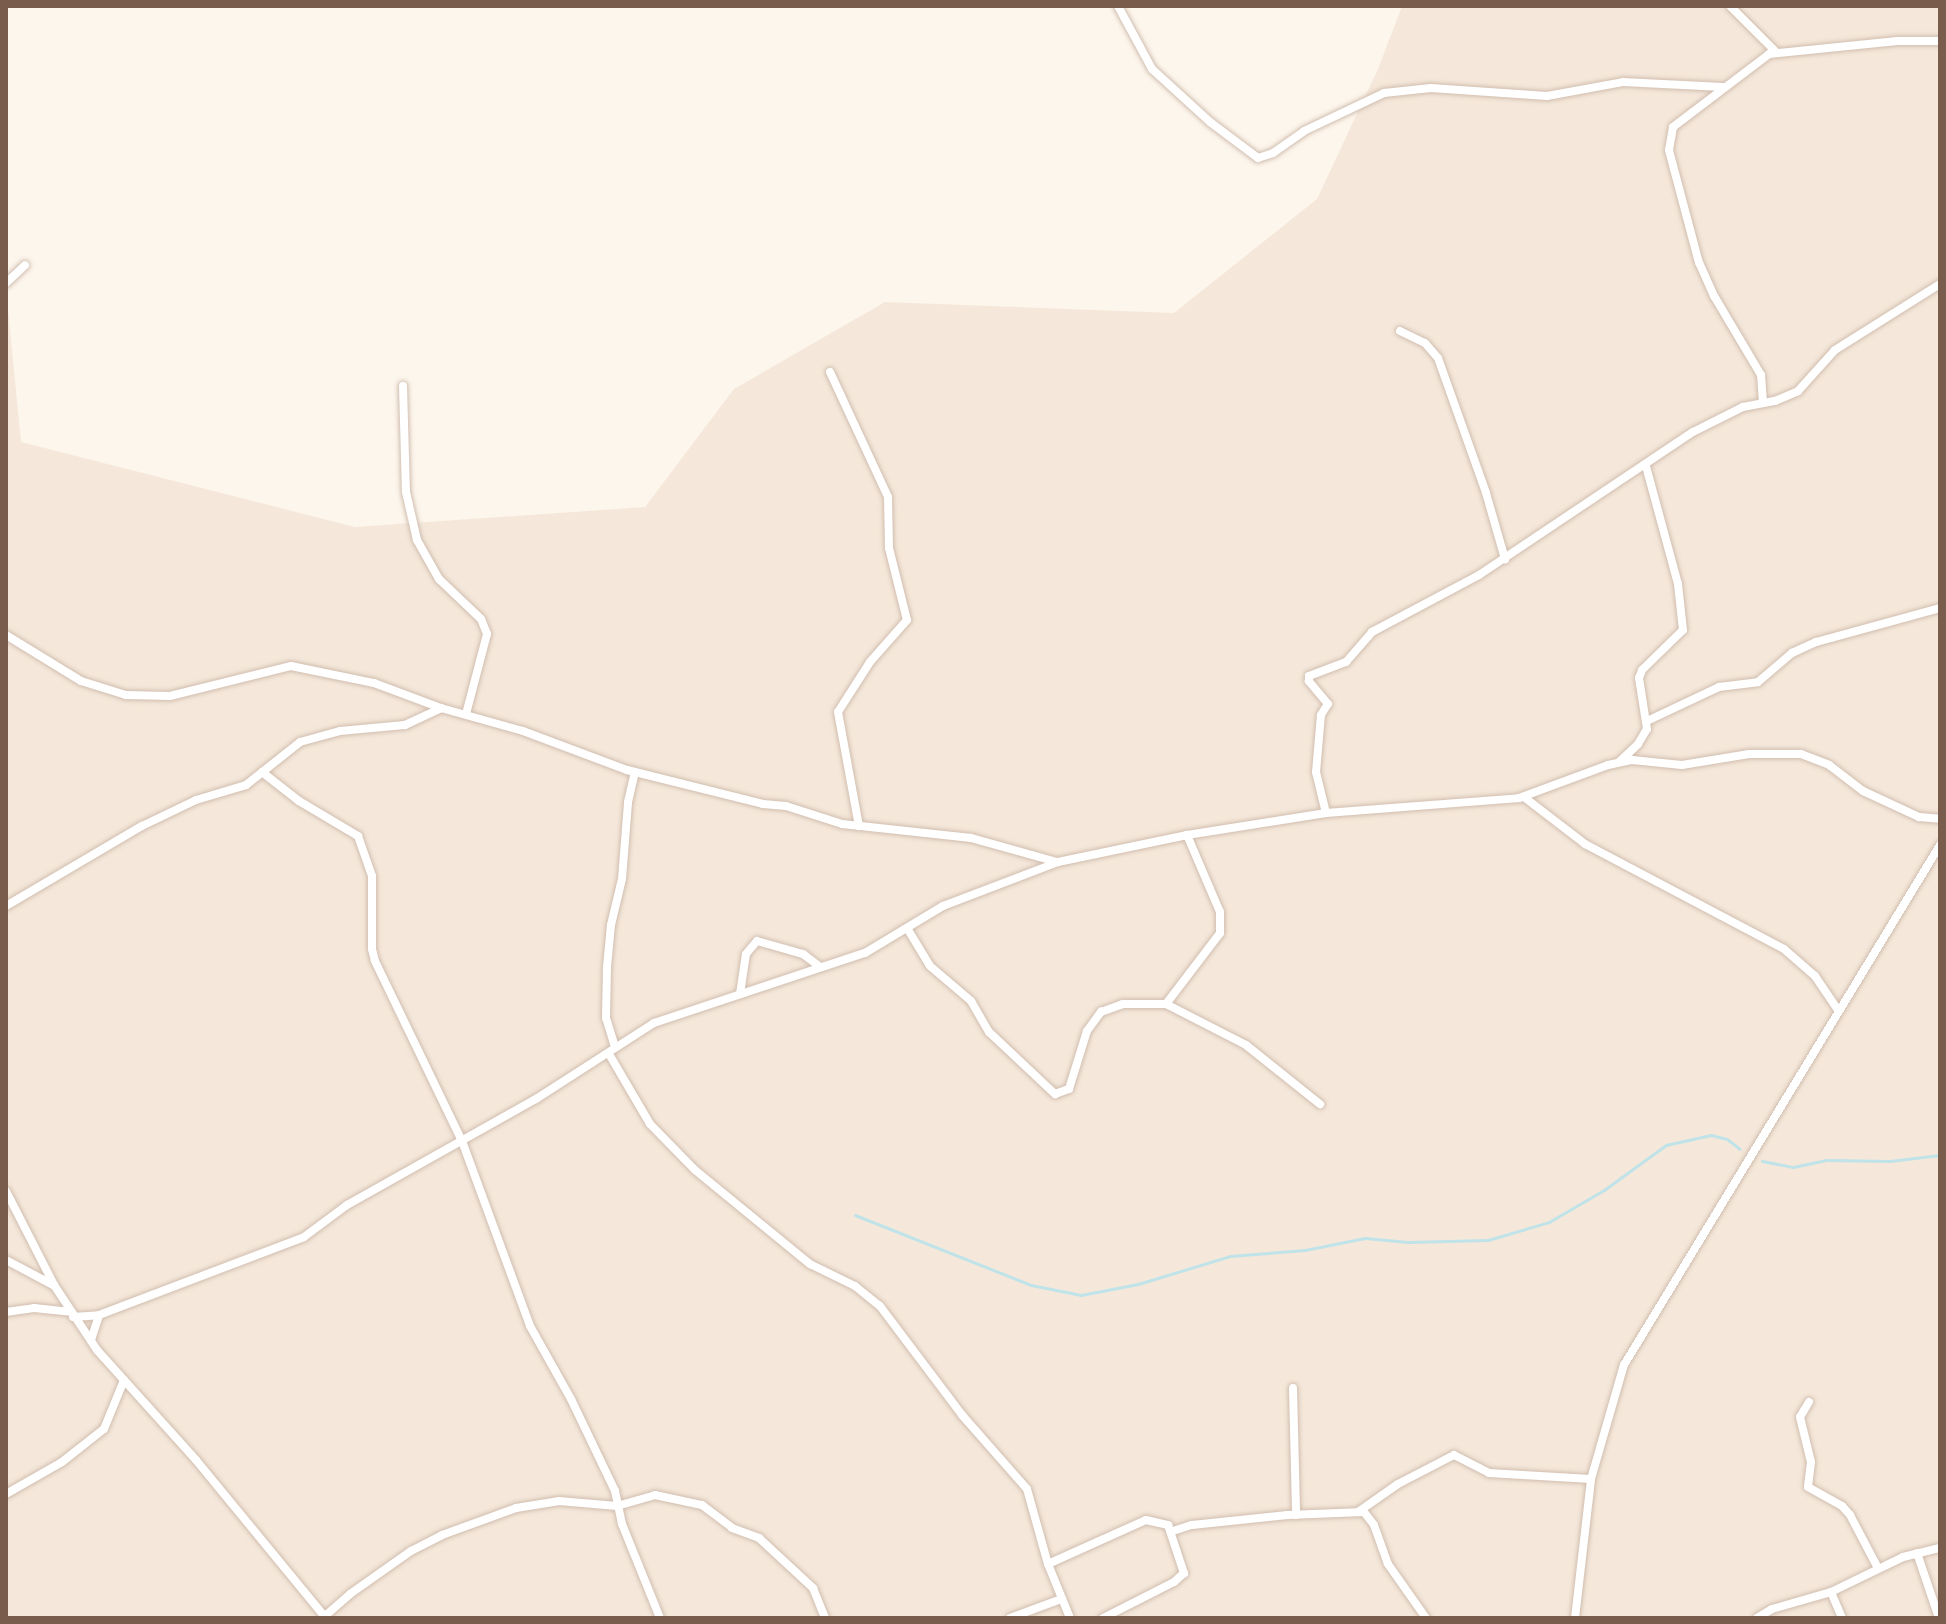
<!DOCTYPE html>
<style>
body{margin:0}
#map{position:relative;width:1946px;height:1624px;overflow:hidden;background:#fdf6ec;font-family:"Roboto Condensed",sans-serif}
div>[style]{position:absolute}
.residential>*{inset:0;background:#f5e8da}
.stream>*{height:3px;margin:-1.5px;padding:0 1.5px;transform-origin:1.5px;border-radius:1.5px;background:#bfe3e8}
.roads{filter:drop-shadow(0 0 2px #d1beb0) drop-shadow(0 0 2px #d1beb0)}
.street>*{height:8px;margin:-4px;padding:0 4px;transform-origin:4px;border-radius:4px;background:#fff}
span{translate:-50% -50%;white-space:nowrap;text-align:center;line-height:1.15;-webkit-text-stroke:7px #fffaf3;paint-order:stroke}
.frame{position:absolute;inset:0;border:8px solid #7a5c4d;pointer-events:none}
</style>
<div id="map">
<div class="residential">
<div style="clip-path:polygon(1402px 6px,1940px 6px,1940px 1618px,6px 1618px,6px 289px,21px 442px,355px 527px,645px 507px,734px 389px,885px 302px,1174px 313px,1317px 199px,1378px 69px)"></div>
</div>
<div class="stream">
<div style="left:1762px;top:1161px;width:32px;rotate:11deg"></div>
<div style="left:1793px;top:1167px;width:34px;rotate:-12deg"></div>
<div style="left:1826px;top:1160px;width:64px;rotate:0.9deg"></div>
<div style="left:1890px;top:1161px;width:50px;rotate:-6.8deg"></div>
<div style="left:855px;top:1215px;width:189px;rotate:21.7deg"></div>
<div style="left:1031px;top:1285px;width:51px;rotate:11.3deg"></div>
<div style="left:1081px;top:1295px;width:58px;rotate:-10.9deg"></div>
<div style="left:1138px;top:1284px;width:96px;rotate:-16.9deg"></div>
<div style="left:1230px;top:1256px;width:75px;rotate:-4.6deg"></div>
<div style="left:1305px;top:1250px;width:61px;rotate:-11.3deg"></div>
<div style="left:1365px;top:1238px;width:43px;rotate:5.3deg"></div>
<div style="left:1408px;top:1242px;width:80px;rotate:-1.4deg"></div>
<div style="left:1488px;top:1240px;width:64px;rotate:-16.4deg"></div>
<div style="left:1549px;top:1222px;width:64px;rotate:-30.2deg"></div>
<div style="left:1604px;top:1190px;width:77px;rotate:-36deg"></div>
<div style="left:1666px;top:1145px;width:46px;rotate:-12.5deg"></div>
<div style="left:1711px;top:1135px;width:16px;rotate:14deg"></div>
<div style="left:1727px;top:1139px;width:16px;rotate:38deg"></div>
</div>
<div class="roads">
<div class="street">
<div style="left:1118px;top:6px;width:72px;rotate:61.6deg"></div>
<div style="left:1152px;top:69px;width:79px;rotate:42.4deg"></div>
<div style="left:1210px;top:122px;width:60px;rotate:36.9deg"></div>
<div style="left:1258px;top:158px;width:16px;rotate:-18deg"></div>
<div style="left:1273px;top:153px;width:38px;rotate:-35deg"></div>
<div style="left:1304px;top:131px;width:89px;rotate:-25.4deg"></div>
<div style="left:1384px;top:93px;width:47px;rotate:-6.1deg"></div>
<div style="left:1431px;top:88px;width:116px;rotate:3.9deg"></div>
<div style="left:1547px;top:96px;width:77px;rotate:-10.4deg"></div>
<div style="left:1623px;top:82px;width:100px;rotate:2.9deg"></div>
<div style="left:1730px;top:6px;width:65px;rotate:45deg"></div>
<div style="left:6px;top:283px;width:26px;rotate:-43deg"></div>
<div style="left:1400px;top:331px;width:28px;rotate:26deg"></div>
<div style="left:1425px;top:343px;width:20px;rotate:49deg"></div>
<div style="left:1438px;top:358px;width:143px;rotate:70.4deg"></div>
<div style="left:1486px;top:493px;width:69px;rotate:73.9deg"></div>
<div style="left:830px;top:372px;width:138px;rotate:65.1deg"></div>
<div style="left:888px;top:497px;width:51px;rotate:88.9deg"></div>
<div style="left:889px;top:548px;width:74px;rotate:76deg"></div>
<div style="left:907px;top:620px;width:56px;rotate:131.4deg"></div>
<div style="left:870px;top:662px;width:59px;rotate:122.6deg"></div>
<div style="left:838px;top:712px;width:116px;rotate:79.6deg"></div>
<div style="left:403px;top:386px;width:106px;rotate:88.4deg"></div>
<div style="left:406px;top:492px;width:49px;rotate:77.1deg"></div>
<div style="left:417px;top:540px;width:45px;rotate:60.6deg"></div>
<div style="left:439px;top:579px;width:58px;rotate:43.6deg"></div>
<div style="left:481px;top:619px;width:16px;rotate:68deg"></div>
<div style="left:487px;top:634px;width:83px;rotate:104.7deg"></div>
<div style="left:1763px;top:403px;width:28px;rotate:-94deg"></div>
<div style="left:1761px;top:375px;width:92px;rotate:-120.7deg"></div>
<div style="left:1714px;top:296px;width:36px;rotate:-114deg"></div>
<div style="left:1699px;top:263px;width:117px;rotate:-104.9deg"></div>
<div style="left:1669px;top:150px;width:23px;rotate:-80deg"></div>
<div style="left:1673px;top:127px;width:121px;rotate:-37.2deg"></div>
<div style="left:1769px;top:54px;width:129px;rotate:-5.8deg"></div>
<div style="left:1897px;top:41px;width:43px"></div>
<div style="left:6px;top:635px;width:88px;rotate:31.5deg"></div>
<div style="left:81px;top:681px;width:47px;rotate:17.3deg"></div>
<div style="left:126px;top:695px;width:44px;rotate:1.3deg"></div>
<div style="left:170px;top:696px;width:125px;rotate:-13.9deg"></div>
<div style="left:291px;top:666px;width:85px;rotate:11.6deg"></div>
<div style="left:374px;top:683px;width:72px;rotate:20.5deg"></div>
<div style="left:1647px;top:721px;width:80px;rotate:-25.3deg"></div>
<div style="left:1719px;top:687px;width:39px;rotate:-7deg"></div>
<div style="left:1758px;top:682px;width:45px;rotate:-40.5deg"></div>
<div style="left:1792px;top:653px;width:26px;rotate:-25deg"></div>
<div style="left:1816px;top:642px;width:129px;rotate:-15.3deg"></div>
<div style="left:1619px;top:762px;width:26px;rotate:-43deg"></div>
<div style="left:1638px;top:744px;width:17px;rotate:-59deg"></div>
<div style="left:1647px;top:729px;width:52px;rotate:-98.9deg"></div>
<div style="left:1639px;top:678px;width:9px;rotate:-69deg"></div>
<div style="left:1642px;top:670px;width:57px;rotate:-44.3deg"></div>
<div style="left:1683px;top:630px;width:46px;rotate:-96.2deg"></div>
<div style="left:1678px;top:584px;width:122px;rotate:-105.2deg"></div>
<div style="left:262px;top:772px;width:47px;rotate:38.1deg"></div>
<div style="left:299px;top:801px;width:69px;rotate:30.7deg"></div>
<div style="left:358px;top:836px;width:42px;rotate:70.7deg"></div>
<div style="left:372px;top:876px;width:73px;rotate:90deg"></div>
<div style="left:372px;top:949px;width:12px;rotate:76deg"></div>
<div style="left:375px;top:961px;width:200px;rotate:64.2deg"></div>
<div style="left:462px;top:1141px;width:197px;rotate:69.8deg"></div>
<div style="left:530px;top:1326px;width:84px;rotate:60.7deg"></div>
<div style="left:571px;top:1399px;width:102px;rotate:64.4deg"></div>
<div style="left:615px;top:1491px;width:34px;rotate:78deg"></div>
<div style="left:622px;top:1524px;width:101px;rotate:68deg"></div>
<div style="left:1524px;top:797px;width:77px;rotate:37.6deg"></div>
<div style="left:1585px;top:844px;width:225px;rotate:27.8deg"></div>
<div style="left:1784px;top:949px;width:41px;rotate:41.1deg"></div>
<div style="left:1815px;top:976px;width:41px;rotate:55.9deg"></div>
<div style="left:1326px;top:813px;width:42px;rotate:-103.7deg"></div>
<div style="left:1316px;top:772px;width:57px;rotate:-85deg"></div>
<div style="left:1321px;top:715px;width:13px;rotate:-58deg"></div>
<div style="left:1328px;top:704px;width:30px;rotate:-130deg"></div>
<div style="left:1309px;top:681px;width:5px;rotate:-90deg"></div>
<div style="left:1309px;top:676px;width:40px;rotate:-21deg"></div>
<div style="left:1346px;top:662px;width:40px;rotate:-49deg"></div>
<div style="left:1372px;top:632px;width:121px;rotate:-28deg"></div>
<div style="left:1479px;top:575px;width:257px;rotate:-33.8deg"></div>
<div style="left:1693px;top:432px;width:56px;rotate:-26.6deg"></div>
<div style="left:1743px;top:407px;width:33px;rotate:-11deg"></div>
<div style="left:1775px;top:401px;width:25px;rotate:-23deg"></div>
<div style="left:1798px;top:391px;width:55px;rotate:-47.9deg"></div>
<div style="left:1835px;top:350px;width:124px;rotate:-32.2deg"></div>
<div style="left:6px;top:906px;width:158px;rotate:-30.5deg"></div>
<div style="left:142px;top:826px;width:60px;rotate:-25.7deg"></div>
<div style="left:196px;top:800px;width:52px;rotate:-16.7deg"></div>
<div style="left:246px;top:785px;width:69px;rotate:-38.5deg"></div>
<div style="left:300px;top:742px;width:41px;rotate:-15.4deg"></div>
<div style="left:340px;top:731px;width:65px;rotate:-5.3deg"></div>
<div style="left:405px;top:725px;width:40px;rotate:-25deg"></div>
<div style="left:441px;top:708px;width:85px;rotate:15.7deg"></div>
<div style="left:523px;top:731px;width:111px;rotate:20.6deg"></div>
<div style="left:627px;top:770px;width:140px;rotate:14deg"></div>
<div style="left:763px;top:804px;width:23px;rotate:5deg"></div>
<div style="left:786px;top:806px;width:59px;rotate:17.8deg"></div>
<div style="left:842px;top:824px;width:130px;rotate:6.2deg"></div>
<div style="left:971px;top:838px;width:89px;rotate:15.6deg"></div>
<div style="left:907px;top:928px;width:44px;rotate:58.8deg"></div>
<div style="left:930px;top:966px;width:54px;rotate:40.5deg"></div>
<div style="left:971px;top:1001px;width:36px;rotate:60deg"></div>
<div style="left:989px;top:1032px;width:91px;rotate:43.2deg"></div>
<div style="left:1055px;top:1094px;width:15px;rotate:-20deg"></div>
<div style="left:1069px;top:1089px;width:61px;rotate:-72.8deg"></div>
<div style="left:1087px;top:1031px;width:24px;rotate:-54deg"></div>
<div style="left:1101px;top:1012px;width:23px;rotate:-20deg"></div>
<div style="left:1123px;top:1004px;width:43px"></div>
<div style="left:1166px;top:1004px;width:90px;rotate:27.1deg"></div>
<div style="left:1246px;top:1045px;width:95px;rotate:38.6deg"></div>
<div style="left:740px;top:994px;width:40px;rotate:-81.5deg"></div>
<div style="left:746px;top:954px;width:17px;rotate:-50deg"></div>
<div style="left:757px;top:941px;width:48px;rotate:15.8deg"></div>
<div style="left:803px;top:954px;width:21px;rotate:37deg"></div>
<div style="left:1166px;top:1004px;width:89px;rotate:-52.7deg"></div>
<div style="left:1220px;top:933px;width:21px;rotate:-90deg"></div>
<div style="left:1220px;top:912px;width:84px;rotate:-113.2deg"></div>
<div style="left:615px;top:1047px;width:30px;rotate:-107deg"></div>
<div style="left:606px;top:1018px;width:51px;rotate:-88.9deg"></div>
<div style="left:607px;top:967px;width:42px;rotate:-84.6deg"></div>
<div style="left:611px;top:925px;width:47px;rotate:-76.6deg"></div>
<div style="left:622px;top:879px;width:77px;rotate:-85.5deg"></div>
<div style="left:628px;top:802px;width:31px;rotate:-77deg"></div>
<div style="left:609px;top:1054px;width:81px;rotate:59.6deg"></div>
<div style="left:650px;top:1124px;width:64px;rotate:45.6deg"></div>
<div style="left:695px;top:1170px;width:149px;rotate:39.3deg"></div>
<div style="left:810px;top:1264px;width:50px;rotate:26.1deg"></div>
<div style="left:855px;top:1286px;width:32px;rotate:39deg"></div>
<div style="left:880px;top:1306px;width:136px;rotate:53deg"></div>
<div style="left:962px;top:1415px;width:98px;rotate:48.7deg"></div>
<div style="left:1027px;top:1489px;width:78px;rotate:74.4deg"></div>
<div style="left:1048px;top:1564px;width:58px;rotate:67.8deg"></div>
<div style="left:6px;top:1191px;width:106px;rotate:62.9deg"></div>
<div style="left:54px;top:1285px;width:78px;rotate:56.5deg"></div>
<div style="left:97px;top:1350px;width:148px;rotate:48deg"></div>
<div style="left:196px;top:1460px;width:205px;rotate:50.6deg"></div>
<div style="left:6px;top:1260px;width:53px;rotate:28deg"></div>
<div style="left:6px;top:1312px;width:28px;rotate:-8deg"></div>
<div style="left:34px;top:1308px;width:37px;rotate:6deg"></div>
<div style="left:73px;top:1317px;width:26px;rotate:-4deg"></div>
<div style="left:99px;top:1315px;width:219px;rotate:-20.8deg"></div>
<div style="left:304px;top:1237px;width:54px;rotate:-36.7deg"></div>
<div style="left:347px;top:1205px;width:217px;rotate:-29.3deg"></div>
<div style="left:536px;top:1099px;width:140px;rotate:-32.8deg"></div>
<div style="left:654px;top:1023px;width:222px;rotate:-18.4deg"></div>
<div style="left:865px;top:953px;width:91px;rotate:-31.1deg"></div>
<div style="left:943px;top:906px;width:123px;rotate:-20.9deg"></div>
<div style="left:1058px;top:862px;width:132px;rotate:-11.8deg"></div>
<div style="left:1187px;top:835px;width:141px;rotate:-9deg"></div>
<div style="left:1326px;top:813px;width:194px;rotate:-4.4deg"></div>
<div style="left:1519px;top:798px;width:95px;rotate:-20.3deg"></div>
<div style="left:1608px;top:765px;width:25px;rotate:-12deg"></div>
<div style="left:1632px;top:760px;width:50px;rotate:5.7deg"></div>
<div style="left:1682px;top:765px;width:68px;rotate:-9.3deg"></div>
<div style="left:1749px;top:754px;width:52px"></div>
<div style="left:1801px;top:754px;width:30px;rotate:21deg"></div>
<div style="left:1829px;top:765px;width:43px;rotate:37.4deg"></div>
<div style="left:1863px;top:791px;width:62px;rotate:24.9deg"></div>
<div style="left:1919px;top:817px;width:21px;rotate:5deg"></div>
<div style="left:91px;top:1340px;width:26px;rotate:-72deg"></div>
<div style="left:1293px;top:1388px;width:127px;rotate:88.6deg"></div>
<div style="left:1809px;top:1402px;width:17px;rotate:121deg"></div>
<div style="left:1800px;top:1417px;width:46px;rotate:76.3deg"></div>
<div style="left:1811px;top:1462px;width:25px;rotate:97deg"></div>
<div style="left:1808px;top:1487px;width:39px;rotate:29deg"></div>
<div style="left:1842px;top:1506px;width:12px;rotate:48deg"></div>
<div style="left:1850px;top:1515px;width:60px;rotate:62.2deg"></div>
<div style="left:6px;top:1494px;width:64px;rotate:-29.7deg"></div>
<div style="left:62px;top:1462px;width:53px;rotate:-38.2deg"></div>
<div style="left:104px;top:1429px;width:53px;rotate:-67.8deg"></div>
<div style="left:1358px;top:1512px;width:49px;rotate:-35deg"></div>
<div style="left:1398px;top:1484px;width:63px;rotate:-27.4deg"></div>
<div style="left:1454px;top:1455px;width:39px;rotate:27deg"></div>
<div style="left:1489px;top:1473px;width:102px;rotate:3.4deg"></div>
<div style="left:1173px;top:1531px;width:20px;rotate:-18deg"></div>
<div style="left:1192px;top:1525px;width:96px;rotate:-6deg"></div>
<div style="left:1287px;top:1515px;width:77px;rotate:-2.2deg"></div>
<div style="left:1364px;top:1512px;width:16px;rotate:52deg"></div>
<div style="left:1374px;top:1525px;width:41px;rotate:70.3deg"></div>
<div style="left:1388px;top:1564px;width:66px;rotate:54.9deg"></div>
<div style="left:1917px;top:1553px;width:69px;rotate:71.3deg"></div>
<div style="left:1048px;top:1564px;width:107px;rotate:-24.2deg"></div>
<div style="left:1146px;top:1520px;width:23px;rotate:13deg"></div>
<div style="left:1168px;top:1525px;width:51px;rotate:71.6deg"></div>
<div style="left:1184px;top:1573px;width:13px;rotate:138deg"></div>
<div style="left:1174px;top:1582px;width:80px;rotate:153.1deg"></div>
<div style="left:1831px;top:1592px;width:28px;rotate:67deg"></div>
<div style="left:325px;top:1616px;width:33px;rotate:-41deg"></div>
<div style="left:350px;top:1594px;width:75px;rotate:-35.2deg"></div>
<div style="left:411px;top:1551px;width:35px;rotate:-27deg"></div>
<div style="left:442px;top:1535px;width:79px;rotate:-20deg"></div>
<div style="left:516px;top:1508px;width:44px;rotate:-9.2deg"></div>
<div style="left:559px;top:1501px;width:58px;rotate:4.9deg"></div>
<div style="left:617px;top:1506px;width:40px;rotate:-16deg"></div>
<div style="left:655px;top:1495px;width:48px;rotate:12deg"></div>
<div style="left:702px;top:1505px;width:38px;rotate:37deg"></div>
<div style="left:732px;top:1528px;width:29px;rotate:20deg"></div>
<div style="left:759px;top:1538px;width:74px;rotate:42.8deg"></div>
<div style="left:813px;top:1588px;width:32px;rotate:68deg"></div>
<div style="left:1010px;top:1618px;width:54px;rotate:-20.4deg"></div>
<div style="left:1575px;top:1618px;width:140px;rotate:-83.4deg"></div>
<div style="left:1591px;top:1479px;width:119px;rotate:-73.9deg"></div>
<div style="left:1624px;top:1365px;width:608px;rotate:-58.71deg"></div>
<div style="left:1757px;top:1618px;width:17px;rotate:-31deg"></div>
<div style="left:1772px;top:1609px;width:61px;rotate:-16.1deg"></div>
<div style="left:1831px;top:1592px;width:80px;rotate:-25.9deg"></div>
<div style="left:1903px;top:1557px;width:38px;rotate:-14deg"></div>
</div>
</div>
<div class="frame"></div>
</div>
